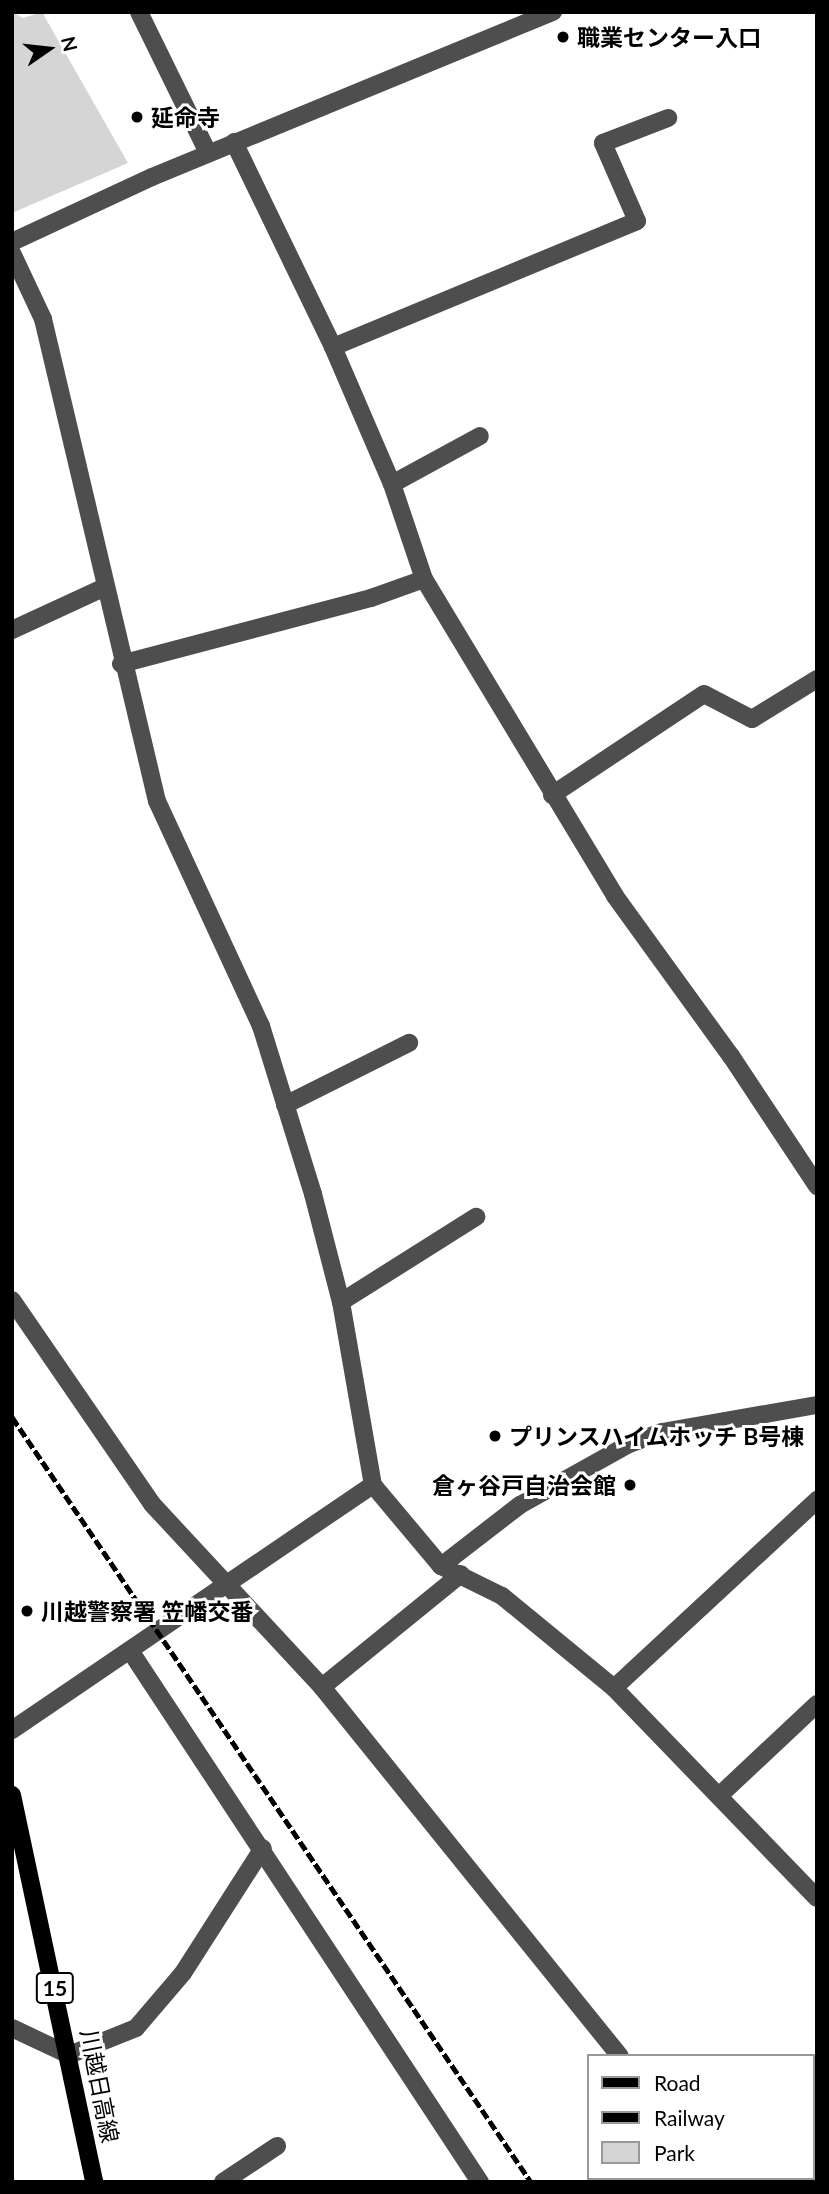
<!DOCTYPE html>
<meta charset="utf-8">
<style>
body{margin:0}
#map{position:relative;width:829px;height:2194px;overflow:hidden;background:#fff;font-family:Lato,"Noto Sans JP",sans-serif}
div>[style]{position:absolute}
.green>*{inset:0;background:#d5d5d5}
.minor>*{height:18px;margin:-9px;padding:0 9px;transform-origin:9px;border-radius:9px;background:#4e4e4e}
.major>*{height:18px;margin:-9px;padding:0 9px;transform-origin:9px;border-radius:9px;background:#000}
.rail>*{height:5px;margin-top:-2.5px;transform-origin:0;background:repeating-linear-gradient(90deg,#000 0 10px,transparent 0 13.5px)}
.dots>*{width:19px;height:19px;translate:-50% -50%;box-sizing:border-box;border:4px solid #fff;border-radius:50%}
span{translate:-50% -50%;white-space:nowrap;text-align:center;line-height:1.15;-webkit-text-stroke:6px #fff;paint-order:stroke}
.shield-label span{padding:2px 5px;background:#fff;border:2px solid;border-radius:5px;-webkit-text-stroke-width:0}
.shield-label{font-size:21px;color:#000;font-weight:700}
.poi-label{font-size:23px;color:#000;font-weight:700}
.left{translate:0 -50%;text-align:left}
.right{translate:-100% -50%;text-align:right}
.street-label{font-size:23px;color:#000}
.frame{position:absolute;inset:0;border:14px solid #000;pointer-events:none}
.legend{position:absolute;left:587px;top:2054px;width:228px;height:126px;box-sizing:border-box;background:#fff;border:2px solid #999;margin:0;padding:9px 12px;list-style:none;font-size:21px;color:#000}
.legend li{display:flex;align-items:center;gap:14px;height:35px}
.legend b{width:35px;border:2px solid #999}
.north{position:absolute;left:14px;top:14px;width:70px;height:70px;-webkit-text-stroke:5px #fff;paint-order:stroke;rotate:76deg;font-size:19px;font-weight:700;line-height:28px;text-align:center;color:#000}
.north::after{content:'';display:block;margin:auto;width:24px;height:32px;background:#000;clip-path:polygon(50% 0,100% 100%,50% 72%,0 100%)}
</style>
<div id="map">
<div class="green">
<div style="clip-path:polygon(12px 12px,23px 18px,42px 12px,128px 163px,12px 213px)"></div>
</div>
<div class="minor">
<div style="left:139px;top:12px;width:157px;rotate:63.9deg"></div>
<div style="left:234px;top:142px;width:228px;rotate:64.2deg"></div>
<div style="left:333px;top:347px;width:149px;rotate:66.7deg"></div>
<div style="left:392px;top:484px;width:100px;rotate:71.4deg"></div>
<div style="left:424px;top:579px;width:370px;rotate:58.9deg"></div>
<div style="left:615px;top:896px;width:198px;rotate:54.1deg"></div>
<div style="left:731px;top:1056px;width:156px;rotate:56.5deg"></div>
<div style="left:12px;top:242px;width:154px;rotate:-24.9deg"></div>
<div style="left:152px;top:177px;width:434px;rotate:-22.4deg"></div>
<div style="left:12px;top:253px;width:73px;rotate:64.8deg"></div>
<div style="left:43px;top:319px;width:495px;rotate:76.7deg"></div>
<div style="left:157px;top:801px;width:248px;rotate:65.2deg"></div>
<div style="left:261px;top:1026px;width:176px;rotate:72.8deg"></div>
<div style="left:313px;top:1194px;width:112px;rotate:75.5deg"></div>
<div style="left:341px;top:1302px;width:186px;rotate:80.1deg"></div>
<div style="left:373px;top:1485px;width:106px;rotate:50deg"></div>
<div style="left:441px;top:1566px;width:68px;rotate:26.2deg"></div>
<div style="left:502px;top:1596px;width:145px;rotate:39.4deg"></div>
<div style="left:614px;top:1688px;width:292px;rotate:46deg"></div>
<div style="left:333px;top:347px;width:329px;rotate:-22.5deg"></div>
<div style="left:637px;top:221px;width:85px;rotate:-113.6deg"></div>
<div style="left:603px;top:143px;width:70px;rotate:-21deg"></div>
<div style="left:392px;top:484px;width:100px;rotate:-28.6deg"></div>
<div style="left:12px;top:630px;width:102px;rotate:-24.8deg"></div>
<div style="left:121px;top:664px;width:259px;rotate:-14.8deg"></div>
<div style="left:371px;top:598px;width:56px;rotate:-19.7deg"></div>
<div style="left:552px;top:795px;width:182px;rotate:-33.6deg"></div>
<div style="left:704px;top:694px;width:54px;rotate:27.5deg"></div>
<div style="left:752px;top:719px;width:76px;rotate:-31.6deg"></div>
<div style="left:285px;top:1105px;width:139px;rotate:-26.6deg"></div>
<div style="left:12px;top:1300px;width:247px;rotate:55.5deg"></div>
<div style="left:152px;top:1504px;width:250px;rotate:47.1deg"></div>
<div style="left:322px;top:1687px;width:474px;rotate:51.1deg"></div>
<div style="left:341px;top:1302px;width:160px;rotate:-32.2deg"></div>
<div style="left:441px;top:1566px;width:100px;rotate:-37.7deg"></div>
<div style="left:520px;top:1505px;width:125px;rotate:-29.2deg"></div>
<div style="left:629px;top:1444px;width:35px;rotate:-20deg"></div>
<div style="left:662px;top:1432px;width:157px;rotate:-9.9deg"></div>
<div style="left:131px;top:1652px;width:635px;rotate:56.64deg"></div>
<div style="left:322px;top:1687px;width:179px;rotate:-39.1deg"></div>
<div style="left:614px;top:1688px;width:277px;rotate:-42.8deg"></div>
<div style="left:12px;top:1730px;width:436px;rotate:-34.2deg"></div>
<div style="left:720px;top:1795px;width:133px;rotate:-43.2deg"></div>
<div style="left:12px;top:2028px;width:63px;rotate:25.3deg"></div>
<div style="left:69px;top:2055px;width:72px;rotate:-21.9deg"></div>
<div style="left:136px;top:2028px;width:72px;rotate:-49.5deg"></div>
<div style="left:183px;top:1973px;width:148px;rotate:-57.4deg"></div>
<div style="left:718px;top:2178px;width:5px;rotate:53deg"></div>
<div style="left:223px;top:2182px;width:65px;rotate:-33.7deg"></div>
<div style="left:776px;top:2182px;width:4px;rotate:-76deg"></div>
</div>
<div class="major">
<div style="left:12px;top:1795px;width:396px;rotate:78deg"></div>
</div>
<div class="rail">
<div style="left:12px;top:1417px;width:924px;rotate:55.85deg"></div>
</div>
<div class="dots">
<div style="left:563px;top:37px;background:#000"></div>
<div style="left:137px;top:117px;background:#000"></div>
<div style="left:495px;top:1436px;background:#000"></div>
<div style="left:630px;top:1485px;background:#000"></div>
<div style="left:27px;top:1611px;background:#000"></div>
</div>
<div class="shield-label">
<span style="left:55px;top:1988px">15</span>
</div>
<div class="poi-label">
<span class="left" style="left:577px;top:37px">職業センター入口</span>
<span class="left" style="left:151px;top:117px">延命寺</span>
<span class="left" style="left:509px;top:1436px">プリンスハイムホッチ B号棟</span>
<span class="right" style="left:616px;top:1485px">倉ヶ谷戸自治会館</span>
<span class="left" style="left:41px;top:1611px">川越警察署 笠幡交番</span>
</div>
<div class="street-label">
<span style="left:100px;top:2086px;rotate:79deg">川越日高線</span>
</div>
<div class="frame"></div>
<ul class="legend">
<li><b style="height:9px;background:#000"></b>Road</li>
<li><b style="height:9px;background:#000"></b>Railway</li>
<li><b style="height:19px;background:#d5d5d5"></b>Park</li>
</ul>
<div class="north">N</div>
</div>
